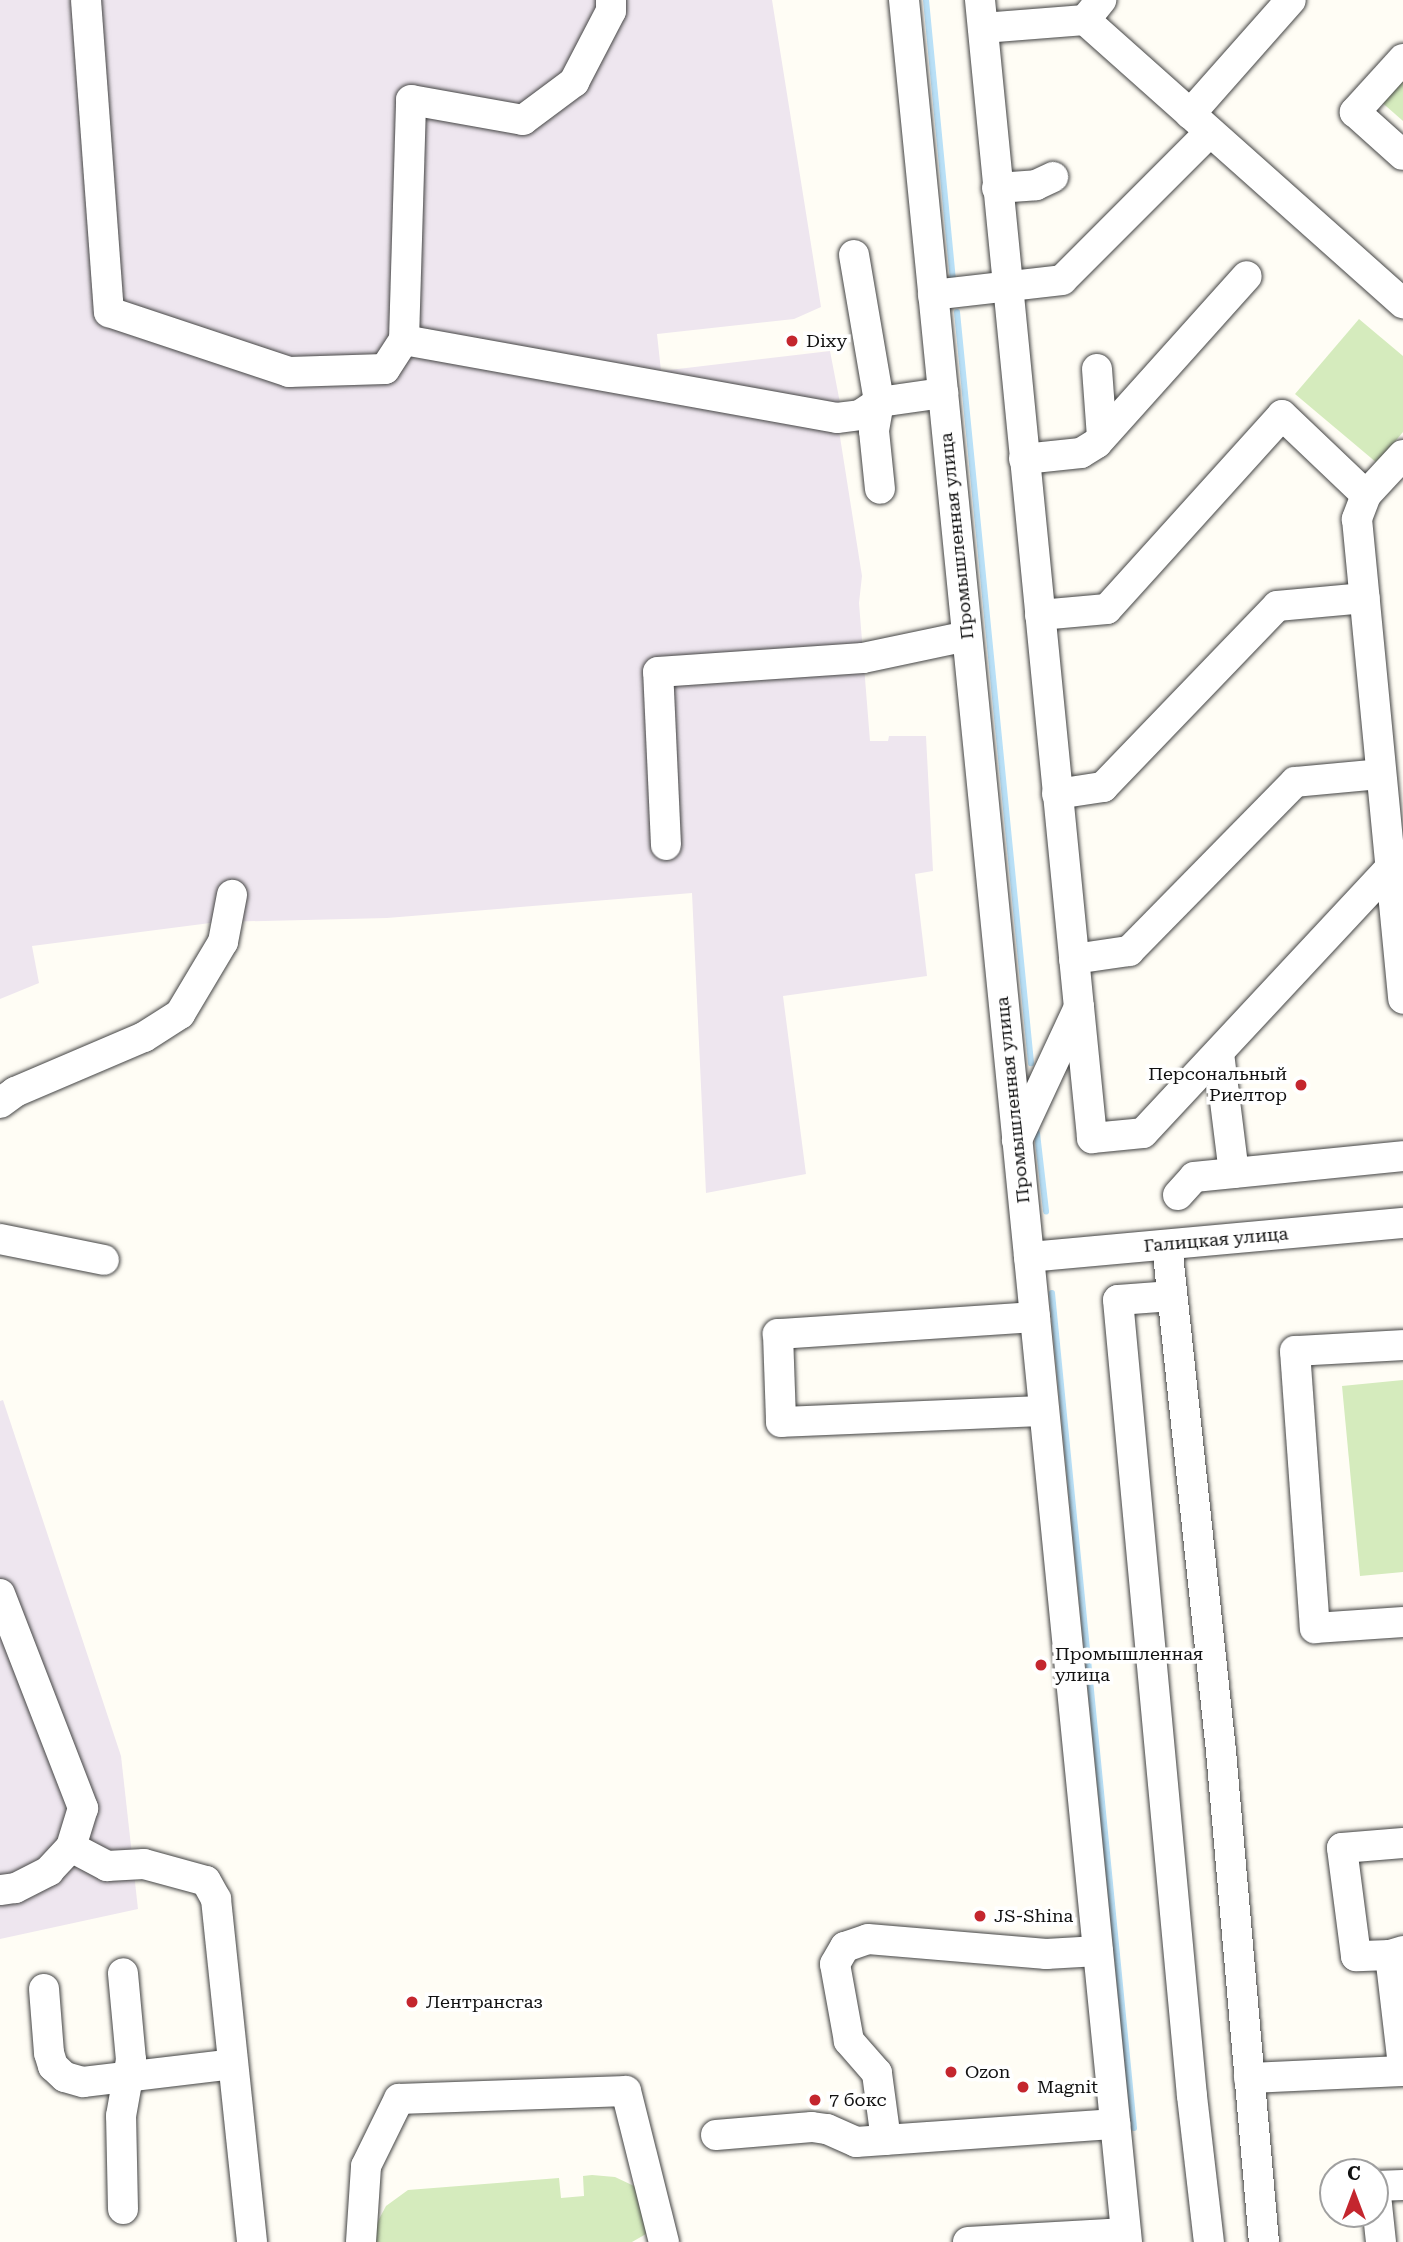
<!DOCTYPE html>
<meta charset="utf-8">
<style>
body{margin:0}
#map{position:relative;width:1403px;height:2242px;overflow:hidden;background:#fffdf5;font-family:"Roboto Serif",serif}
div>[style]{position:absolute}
.industrial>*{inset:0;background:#eee6ef}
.green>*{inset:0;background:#d5ebbd}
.stream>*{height:6px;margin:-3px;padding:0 3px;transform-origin:3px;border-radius:3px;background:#b9e0f7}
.roads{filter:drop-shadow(0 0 2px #444) drop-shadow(0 0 2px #444)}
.minor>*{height:30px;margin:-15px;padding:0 15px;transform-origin:15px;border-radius:15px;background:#fff}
.dots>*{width:19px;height:19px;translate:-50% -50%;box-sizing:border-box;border:4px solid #fff;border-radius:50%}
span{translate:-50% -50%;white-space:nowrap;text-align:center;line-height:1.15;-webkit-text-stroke:7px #fff;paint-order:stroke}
.poi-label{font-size:18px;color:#111}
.left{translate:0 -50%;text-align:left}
.right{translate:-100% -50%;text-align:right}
.street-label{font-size:18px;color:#111}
.north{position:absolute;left:1319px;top:2158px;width:70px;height:70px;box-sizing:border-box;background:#fff;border:2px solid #a0a0a0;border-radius:50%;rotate:0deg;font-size:19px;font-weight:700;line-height:28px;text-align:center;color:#111}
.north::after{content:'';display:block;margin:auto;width:24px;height:32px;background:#c4262e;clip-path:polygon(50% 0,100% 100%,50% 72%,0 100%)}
</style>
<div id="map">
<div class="industrial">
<div style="clip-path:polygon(0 0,772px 0,821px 307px,794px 319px,657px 334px,661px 371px,830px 351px,840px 403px,837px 418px,862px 576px,859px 603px,870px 741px,888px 741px,889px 736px,926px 736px,933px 871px,915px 874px,927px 976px,783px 996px,806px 1174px,706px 1193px,692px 893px,387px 918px,218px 922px,32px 946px,39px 983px,0 999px)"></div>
<div style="clip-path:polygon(3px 1400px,121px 1756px,138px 1909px,0 1939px,0 1401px)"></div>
</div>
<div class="green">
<div style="clip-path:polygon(1403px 71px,1403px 121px,1378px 99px)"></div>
<div style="clip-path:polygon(1359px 319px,1403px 356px,1403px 432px,1377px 463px,1295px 394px)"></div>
<div style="clip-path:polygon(1403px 1380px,1403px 1572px,1360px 1576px,1342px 1386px)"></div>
<div style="clip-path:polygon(592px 2175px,615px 2177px,634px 2186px,645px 2200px,648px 2227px,646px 2234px,632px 2242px,374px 2242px,377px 2223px,386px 2206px,408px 2190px,559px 2178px,561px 2198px,584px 2196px,583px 2176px)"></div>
</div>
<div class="stream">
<div style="left:926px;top:0;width:280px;rotate:84.5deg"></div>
<div style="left:957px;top:312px;width:755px;rotate:84.37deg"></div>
<div style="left:1037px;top:1133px;width:79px;rotate:83.4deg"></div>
<div style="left:1052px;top:1293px;width:839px;rotate:84.39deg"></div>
</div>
<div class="roads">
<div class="minor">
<div style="left:86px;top:0;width:313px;rotate:85.8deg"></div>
<div style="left:109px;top:312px;width:190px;rotate:18.4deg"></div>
<div style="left:289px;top:372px;width:96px;rotate:-1.8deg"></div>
<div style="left:385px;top:369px;width:35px;rotate:-57deg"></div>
<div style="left:404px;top:340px;width:240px;rotate:-88.3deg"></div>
<div style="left:411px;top:100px;width:114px;rotate:10.1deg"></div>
<div style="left:523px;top:120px;width:64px;rotate:-36.7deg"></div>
<div style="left:574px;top:82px;width:80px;rotate:-62.5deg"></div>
<div style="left:611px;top:11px;width:11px;rotate:-90deg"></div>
<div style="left:904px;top:0;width:2253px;rotate:84.32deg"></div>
<div style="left:980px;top:0;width:1012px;rotate:84.39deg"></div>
<div style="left:1079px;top:1007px;width:147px;rotate:115deg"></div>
<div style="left:1085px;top:20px;width:26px;rotate:-51deg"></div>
<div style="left:983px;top:28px;width:102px;rotate:-4.5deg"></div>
<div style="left:1085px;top:20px;width:426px;rotate:41.7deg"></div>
<div style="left:1403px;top:59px;width:72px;rotate:132.2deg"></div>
<div style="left:1355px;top:112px;width:64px;rotate:41.9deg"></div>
<div style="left:1190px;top:114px;width:152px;rotate:-48.5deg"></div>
<div style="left:997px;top:188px;width:39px;rotate:-4deg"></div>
<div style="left:1036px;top:185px;width:19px;rotate:-25deg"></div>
<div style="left:854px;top:255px;width:149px;rotate:80.3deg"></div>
<div style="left:879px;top:402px;width:29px;rotate:100deg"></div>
<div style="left:874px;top:431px;width:58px;rotate:84.1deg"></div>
<div style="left:933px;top:295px;width:130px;rotate:-6.6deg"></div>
<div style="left:1062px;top:280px;width:209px;rotate:-45deg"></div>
<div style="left:404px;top:340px;width:440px;rotate:10.2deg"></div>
<div style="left:837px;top:418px;width:23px;rotate:-7deg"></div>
<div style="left:860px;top:415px;width:23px;rotate:-34deg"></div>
<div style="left:879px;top:402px;width:65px;rotate:-8deg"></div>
<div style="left:1097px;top:369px;width:68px;rotate:85.8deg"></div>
<div style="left:1403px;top:455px;width:54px;rotate:132.8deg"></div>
<div style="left:1366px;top:495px;width:26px;rotate:111deg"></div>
<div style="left:1357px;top:519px;width:482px;rotate:84.5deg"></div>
<div style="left:1024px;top:459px;width:57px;rotate:-6deg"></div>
<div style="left:1081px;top:453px;width:19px;rotate:-32deg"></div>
<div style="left:1097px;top:443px;width:224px;rotate:-48.1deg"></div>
<div style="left:1040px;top:615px;width:67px;rotate:-5.1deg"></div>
<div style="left:1107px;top:609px;width:261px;rotate:-47.9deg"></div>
<div style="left:1282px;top:415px;width:116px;rotate:43.6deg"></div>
<div style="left:1057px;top:794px;width:47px;rotate:-8.7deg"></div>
<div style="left:1103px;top:787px;width:251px;rotate:-46.1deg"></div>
<div style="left:1277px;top:606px;width:88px;rotate:-5.2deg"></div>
<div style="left:666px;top:845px;width:173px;rotate:-92.6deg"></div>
<div style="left:658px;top:672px;width:205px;rotate:-3.9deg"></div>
<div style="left:863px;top:658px;width:106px;rotate:-11.9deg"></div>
<div style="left:1074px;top:959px;width:56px;rotate:-8.3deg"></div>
<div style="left:1129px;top:951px;width:237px;rotate:-45.5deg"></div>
<div style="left:1295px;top:782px;width:86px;rotate:-5.3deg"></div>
<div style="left:1079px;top:1007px;width:132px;rotate:84.3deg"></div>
<div style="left:1092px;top:1138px;width:51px;rotate:-5.6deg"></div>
<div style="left:1143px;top:1133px;width:359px;rotate:-47deg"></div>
<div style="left:1219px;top:1053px;width:121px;rotate:82.9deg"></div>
<div style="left:0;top:1103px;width:19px;rotate:-36deg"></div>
<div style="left:15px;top:1092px;width:140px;rotate:-23.1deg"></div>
<div style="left:144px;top:1037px;width:43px;rotate:-32.6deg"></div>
<div style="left:180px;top:1014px;width:84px;rotate:-59.2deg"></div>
<div style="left:223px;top:942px;width:48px;rotate:-79.2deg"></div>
<div style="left:1178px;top:1195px;width:24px;rotate:-48deg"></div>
<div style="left:1194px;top:1177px;width:210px;rotate:-5.7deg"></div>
<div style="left:0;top:1239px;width:106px;rotate:11.4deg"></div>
<div style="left:1167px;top:1245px;width:509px;rotate:83.91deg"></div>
<div style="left:1221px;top:1751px;width:493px;rotate:85deg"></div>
<div style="left:1029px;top:1257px;width:376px;rotate:-5.2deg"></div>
<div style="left:1172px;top:1296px;width:54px;rotate:175.8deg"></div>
<div style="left:1118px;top:1300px;width:799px;rotate:84.69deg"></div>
<div style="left:1192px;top:2096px;width:147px;rotate:83.4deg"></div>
<div style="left:1035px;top:1317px;width:258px;rotate:176.2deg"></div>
<div style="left:778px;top:1334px;width:88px;rotate:88deg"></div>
<div style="left:781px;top:1422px;width:263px;rotate:-2.4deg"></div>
<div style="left:1403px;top:1345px;width:108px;rotate:176.8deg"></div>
<div style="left:1295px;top:1351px;width:278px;rotate:85.9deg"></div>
<div style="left:1315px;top:1628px;width:88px;rotate:-3.9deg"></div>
<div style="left:0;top:1594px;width:230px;rotate:68.8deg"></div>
<div style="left:83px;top:1808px;width:41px;rotate:107.1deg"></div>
<div style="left:71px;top:1847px;width:33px;rotate:133deg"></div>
<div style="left:49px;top:1871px;width:38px;rotate:153deg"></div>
<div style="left:15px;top:1888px;width:15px;rotate:172deg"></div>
<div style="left:71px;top:1847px;width:41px;rotate:27.8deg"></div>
<div style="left:107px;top:1866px;width:37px;rotate:-3deg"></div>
<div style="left:144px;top:1864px;width:64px;rotate:15.3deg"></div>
<div style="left:206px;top:1881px;width:21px;rotate:61deg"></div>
<div style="left:216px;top:1899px;width:345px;rotate:84deg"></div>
<div style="left:1403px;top:1951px;width:14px;rotate:163deg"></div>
<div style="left:1390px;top:1955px;width:111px;rotate:83.3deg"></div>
<div style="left:1390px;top:1955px;width:34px;rotate:178deg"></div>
<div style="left:1356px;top:1956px;width:109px;rotate:-97.4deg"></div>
<div style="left:1342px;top:1848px;width:61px;rotate:-4.7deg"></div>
<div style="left:44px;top:1989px;width:64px;rotate:85.5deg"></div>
<div style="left:49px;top:2053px;width:14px;rotate:73deg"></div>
<div style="left:53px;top:2066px;width:16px;rotate:43deg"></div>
<div style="left:65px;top:2077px;width:19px;rotate:16deg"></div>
<div style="left:83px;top:2082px;width:151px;rotate:-6.8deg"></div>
<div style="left:1249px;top:2078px;width:154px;rotate:-2.6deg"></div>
<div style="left:716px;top:2135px;width:96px;rotate:-4.8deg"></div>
<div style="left:812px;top:2127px;width:15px;rotate:8deg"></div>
<div style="left:827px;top:2129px;width:32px;rotate:24deg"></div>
<div style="left:856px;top:2142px;width:260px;rotate:-4deg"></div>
<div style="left:886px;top:2140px;width:68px;rotate:-97.7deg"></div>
<div style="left:877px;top:2073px;width:43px;rotate:-131.2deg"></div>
<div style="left:849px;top:2041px;width:78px;rotate:-100.3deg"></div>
<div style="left:835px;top:1964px;width:20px;rotate:-60deg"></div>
<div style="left:845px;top:1947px;width:24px;rotate:-19deg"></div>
<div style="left:868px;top:1939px;width:179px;rotate:4.8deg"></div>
<div style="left:1046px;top:1954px;width:52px;rotate:-3.3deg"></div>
<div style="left:123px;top:2209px;width:93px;rotate:-91.2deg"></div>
<div style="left:121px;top:2116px;width:57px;rotate:-79.9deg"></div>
<div style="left:131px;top:2060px;width:87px;rotate:-95.3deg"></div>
<div style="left:361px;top:2242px;width:76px;rotate:-86.2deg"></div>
<div style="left:366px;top:2166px;width:75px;rotate:-63.8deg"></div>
<div style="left:399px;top:2099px;width:227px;rotate:-2deg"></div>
<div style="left:626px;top:2091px;width:156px;rotate:75.9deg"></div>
<div style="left:968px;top:2242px;width:158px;rotate:-3.3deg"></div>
<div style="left:1381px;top:2242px;width:56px;rotate:-96.1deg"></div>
<div style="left:1375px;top:2186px;width:28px;rotate:-2deg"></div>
</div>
</div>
<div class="dots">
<div style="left:792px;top:341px;background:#c4262e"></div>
<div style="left:1301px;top:1085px;background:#c4262e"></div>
<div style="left:1041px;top:1665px;background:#c4262e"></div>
<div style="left:980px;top:1916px;background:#c4262e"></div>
<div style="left:412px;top:2002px;background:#c4262e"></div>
<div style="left:951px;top:2072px;background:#c4262e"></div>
<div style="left:1023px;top:2087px;background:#c4262e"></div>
<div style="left:815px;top:2100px;background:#c4262e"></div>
</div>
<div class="poi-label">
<span class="left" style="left:806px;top:341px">Dixy</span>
<span class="right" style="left:1287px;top:1085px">Персональный<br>Риелтор</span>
<span class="left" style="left:1055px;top:1665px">Промышленная<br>улица</span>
<span class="left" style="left:994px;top:1916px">JS-Shina</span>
<span class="left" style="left:426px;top:2002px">Лентрансгаз</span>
<span class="left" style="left:965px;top:2072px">Ozon</span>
<span class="left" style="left:1037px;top:2087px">Magnit</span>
<span class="left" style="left:829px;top:2100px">7 бокс</span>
</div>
<div class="street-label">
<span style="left:957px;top:536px;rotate:-96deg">Промышленная улица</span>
<span style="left:1013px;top:1100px;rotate:-96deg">Промышленная улица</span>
<span style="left:1216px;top:1240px;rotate:-5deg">Галицкая улица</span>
</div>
<div class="north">С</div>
</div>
